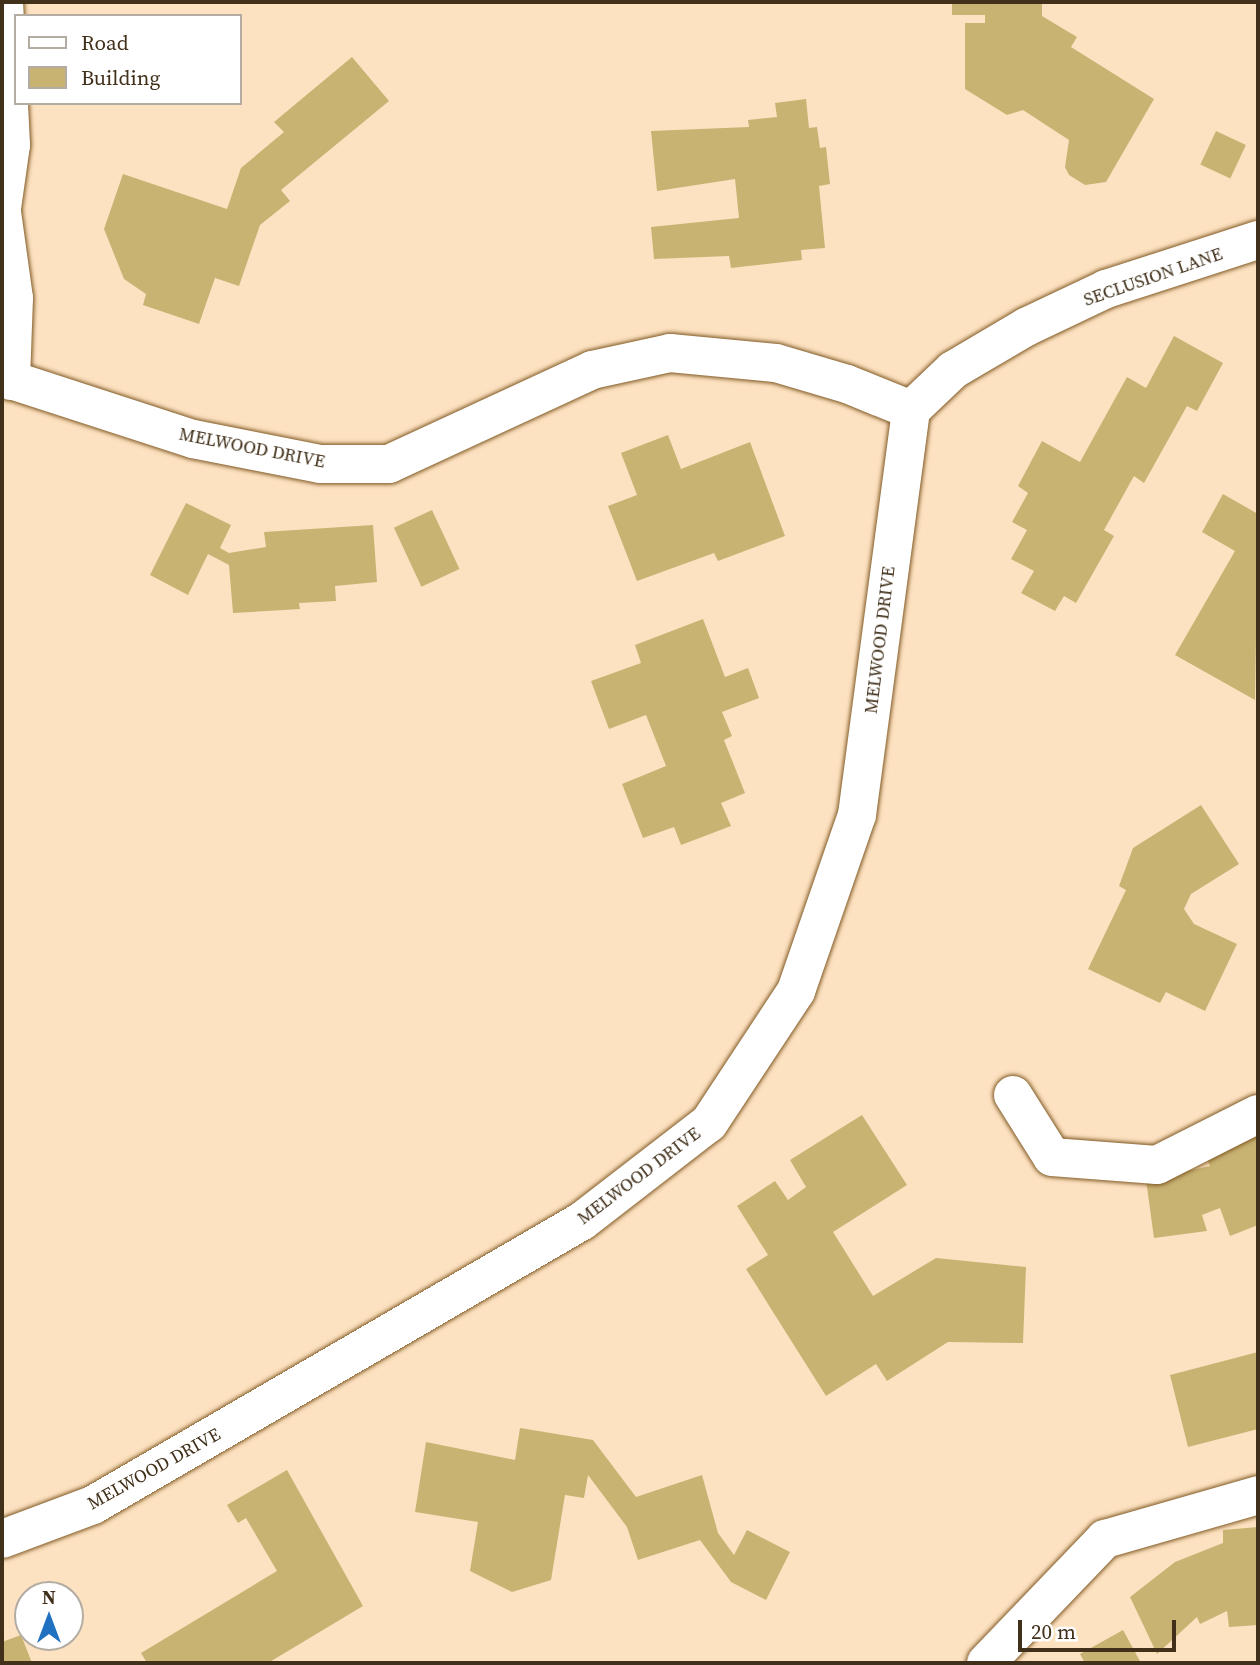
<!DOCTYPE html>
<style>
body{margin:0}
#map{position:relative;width:1260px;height:1665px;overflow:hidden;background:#fde2c1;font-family:"Source Serif 4",serif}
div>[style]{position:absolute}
.building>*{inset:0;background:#c8b373;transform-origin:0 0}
.roads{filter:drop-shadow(0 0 2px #815a25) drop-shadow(0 0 2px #815a25)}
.minor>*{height:38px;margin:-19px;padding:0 19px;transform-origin:19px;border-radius:19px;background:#fff}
span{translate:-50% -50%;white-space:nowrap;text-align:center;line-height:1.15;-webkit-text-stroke:5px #fff;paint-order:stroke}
.street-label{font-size:18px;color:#41301a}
.frame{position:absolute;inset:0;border:4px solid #41301a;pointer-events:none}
.legend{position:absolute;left:14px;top:14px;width:228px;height:91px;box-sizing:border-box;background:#fff;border:2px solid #b3aca3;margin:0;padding:9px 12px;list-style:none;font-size:21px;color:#41301a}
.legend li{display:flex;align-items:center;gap:14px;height:35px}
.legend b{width:35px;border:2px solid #b3aca3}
.north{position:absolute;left:14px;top:1581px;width:70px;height:70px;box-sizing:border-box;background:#fff;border:2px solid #b3aca3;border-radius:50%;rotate:0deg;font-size:19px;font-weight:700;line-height:28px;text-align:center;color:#41301a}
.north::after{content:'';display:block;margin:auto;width:24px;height:32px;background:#2071c0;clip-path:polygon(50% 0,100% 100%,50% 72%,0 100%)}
.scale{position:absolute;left:1018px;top:1620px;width:158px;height:32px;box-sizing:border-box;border:4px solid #41301a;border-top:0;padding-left:9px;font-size:21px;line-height:24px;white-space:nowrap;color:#41301a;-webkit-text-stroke:5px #fff;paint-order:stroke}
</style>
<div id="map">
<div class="building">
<div style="clip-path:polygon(952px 2px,1042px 2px,1042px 16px,1077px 37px,1071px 47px,1154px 99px,1106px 182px,1085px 185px,1069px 175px,1065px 167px,1069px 140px,1023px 110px,1007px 115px,965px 89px,965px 23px,985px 23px,985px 15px,952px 15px)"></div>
<div style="clip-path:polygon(352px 57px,389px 101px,281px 190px,290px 201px,260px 225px,239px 286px,215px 278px,199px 324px,143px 305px,146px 294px,124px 279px,104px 229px,123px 174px,227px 209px,241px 168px,284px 132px,274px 122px)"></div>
<div style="clip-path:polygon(806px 99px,809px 128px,817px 127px,820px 148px,826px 147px,830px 184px,819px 186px,825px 248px,801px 250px,802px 260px,731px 268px,729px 256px,654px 259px,651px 227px,739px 218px,735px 179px,657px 191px,651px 131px,749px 127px,748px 120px,777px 117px,775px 103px)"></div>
<div style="left:1216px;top:131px;width:33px;height:37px;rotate:25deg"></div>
<div style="clip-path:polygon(1174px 336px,1223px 363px,1197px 411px,1187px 406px,1144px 483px,1134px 476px,1104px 530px,1114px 536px,1076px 603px,1064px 596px,1055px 611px,1021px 593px,1034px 571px,1011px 559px,1027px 530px,1012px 522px,1028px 493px,1018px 486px,1042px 441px,1080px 462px,1127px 377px,1146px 388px)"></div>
<div style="clip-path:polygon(668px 435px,681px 469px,750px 442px,785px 536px,718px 561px,714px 553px,637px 581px,608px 506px,637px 495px,621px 453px)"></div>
<div style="clip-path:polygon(1223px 494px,1258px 514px,1255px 700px,1175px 655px,1235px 551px,1202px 532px)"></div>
<div style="clip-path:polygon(186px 503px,231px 525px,220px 548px,229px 553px,266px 547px,264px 532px,373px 525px,377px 582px,335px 586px,336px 601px,299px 603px,300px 609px,233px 613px,229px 565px,208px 554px,188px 595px,150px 575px)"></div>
<div style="left:432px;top:510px;width:65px;height:42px;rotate:65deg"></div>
<div style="clip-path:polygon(703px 619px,725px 677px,748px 668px,759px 698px,722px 712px,732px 736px,724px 740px,745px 793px,721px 803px,731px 826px,681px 845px,674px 827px,643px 838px,622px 784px,666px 766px,646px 715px,609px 729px,591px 681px,641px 663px,635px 645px)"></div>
<div style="clip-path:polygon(1201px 805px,1239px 864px,1191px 894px,1184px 909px,1194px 924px,1237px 944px,1205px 1011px,1166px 992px,1160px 1003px,1088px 969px,1126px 890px,1119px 886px,1133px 848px)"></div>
<div style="clip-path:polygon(862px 1115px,907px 1185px,833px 1232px,873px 1296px,936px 1258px,1026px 1267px,1023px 1343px,948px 1342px,887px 1381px,876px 1364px,826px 1396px,746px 1269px,768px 1255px,737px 1206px,775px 1181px,788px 1200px,806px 1187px,790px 1160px)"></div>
<div style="clip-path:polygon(1258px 1125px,1258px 1225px,1230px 1236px,1220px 1208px,1202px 1215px,1207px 1231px,1154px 1238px,1146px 1180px,1210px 1166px,1205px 1155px)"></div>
<div style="clip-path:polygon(1258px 1352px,1258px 1429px,1188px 1447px,1170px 1375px)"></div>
<div style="clip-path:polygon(520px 1428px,593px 1440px,636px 1497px,702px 1475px,718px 1533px,734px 1555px,747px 1530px,790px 1552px,766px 1600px,731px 1582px,700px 1540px,638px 1560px,627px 1527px,588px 1475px,584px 1498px,565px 1495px,551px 1580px,512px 1592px,470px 1571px,478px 1522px,415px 1512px,426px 1442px,515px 1460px)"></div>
<div style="clip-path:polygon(287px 1470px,363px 1606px,268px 1663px,147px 1663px,141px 1653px,277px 1571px,246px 1518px,238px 1523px,227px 1505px)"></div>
<div style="clip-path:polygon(1258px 1527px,1258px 1625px,1229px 1627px,1227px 1611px,1200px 1624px,1197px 1617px,1157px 1654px,1130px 1597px,1175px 1562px,1223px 1543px,1223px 1530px)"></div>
<div style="clip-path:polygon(1123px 1630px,1141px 1663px,1085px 1663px,1080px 1654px)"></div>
<div style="clip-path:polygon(21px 1635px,32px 1663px,2px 1663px,2px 1642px)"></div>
</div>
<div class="roads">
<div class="minor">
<div style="left:2px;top:208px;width:64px;rotate:-81.9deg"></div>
<div style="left:11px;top:145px;width:143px;rotate:-92.8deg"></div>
<div style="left:2px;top:212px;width:87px;rotate:82.1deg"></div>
<div style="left:14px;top:298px;width:83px;rotate:92.1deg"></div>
<div style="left:2px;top:377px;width:201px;rotate:18deg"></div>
<div style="left:193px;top:439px;width:129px;rotate:11.1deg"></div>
<div style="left:320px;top:464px;width:69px"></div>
<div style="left:389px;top:464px;width:224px;rotate:-24.8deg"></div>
<div style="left:592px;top:370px;width:80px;rotate:-12.3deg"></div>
<div style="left:670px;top:353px;width:106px;rotate:5.4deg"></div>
<div style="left:776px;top:363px;width:74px;rotate:16.5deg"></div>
<div style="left:847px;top:384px;width:69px;rotate:22.1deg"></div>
<div style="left:911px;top:410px;width:58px;rotate:-43.6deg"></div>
<div style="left:953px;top:370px;width:85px;rotate:-30.5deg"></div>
<div style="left:1026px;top:327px;width:89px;rotate:-25.4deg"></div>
<div style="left:1106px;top:289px;width:160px;rotate:-17.9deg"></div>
<div style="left:1013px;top:1095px;width:73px;rotate:57.8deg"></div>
<div style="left:1052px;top:1157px;width:105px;rotate:4.4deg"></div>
<div style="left:1157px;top:1165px;width:113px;rotate:-26.8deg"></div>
<div style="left:2px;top:1539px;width:97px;rotate:-20.5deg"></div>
<div style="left:93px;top:1505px;width:565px;rotate:-30.15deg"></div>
<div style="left:582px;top:1221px;width:160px;rotate:-37.7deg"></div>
<div style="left:709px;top:1123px;width:158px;rotate:-56.6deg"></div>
<div style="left:796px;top:991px;width:186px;rotate:-70.9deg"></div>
<div style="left:857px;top:815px;width:409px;rotate:-82.4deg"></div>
<div style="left:986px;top:1663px;width:172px;rotate:-46.2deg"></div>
<div style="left:1105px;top:1539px;width:159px;rotate:-16deg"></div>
</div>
</div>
<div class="street-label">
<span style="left:1153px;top:277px;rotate:-19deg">SECLUSION LANE</span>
<span style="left:252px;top:448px;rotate:11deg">MELWOOD DRIVE</span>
<span style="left:880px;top:640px;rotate:-83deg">MELWOOD DRIVE</span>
<span style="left:639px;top:1176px;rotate:-37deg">MELWOOD DRIVE</span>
<span style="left:154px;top:1469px;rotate:-29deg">MELWOOD DRIVE</span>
</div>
<div class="frame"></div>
<ul class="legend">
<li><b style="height:9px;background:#fff"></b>Road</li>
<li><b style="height:19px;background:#c8b373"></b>Building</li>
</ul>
<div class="north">N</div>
<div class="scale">20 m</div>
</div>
